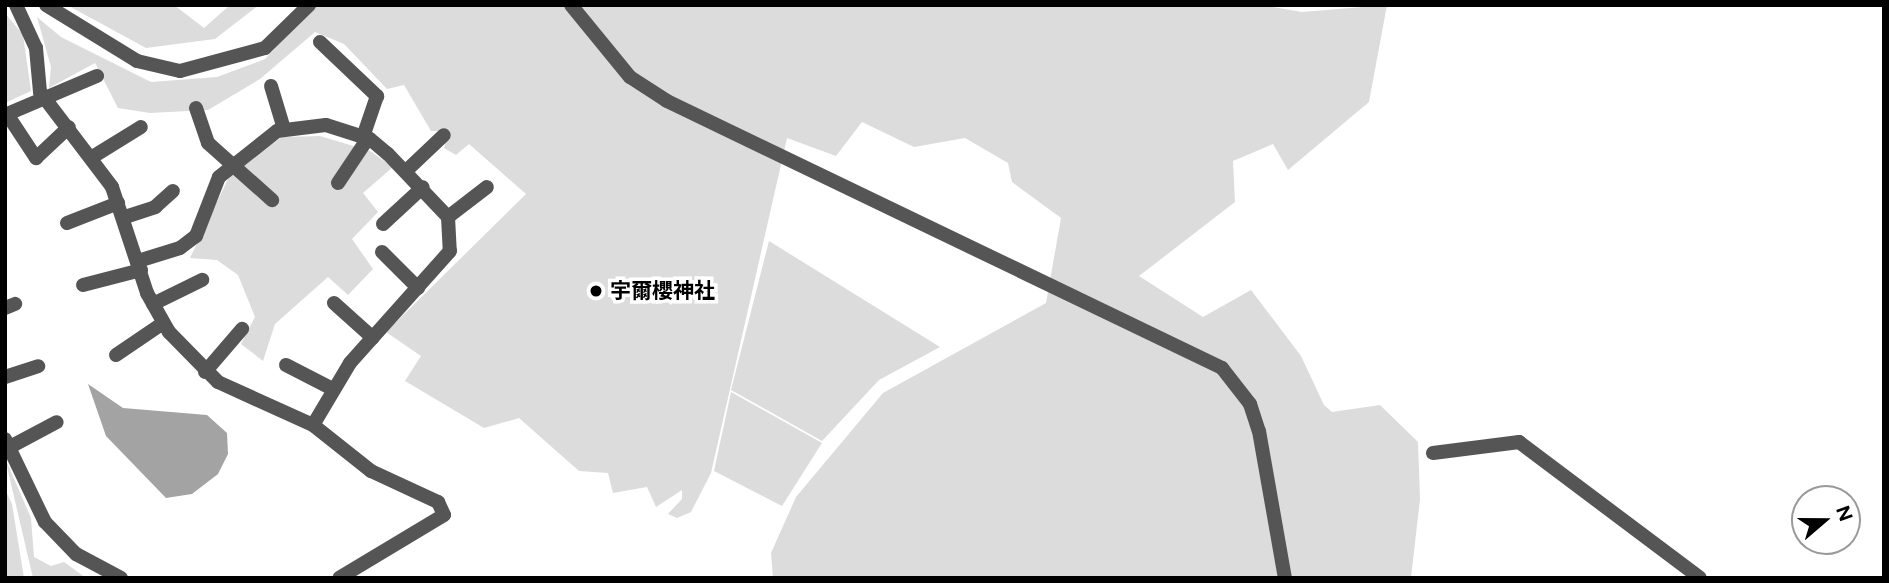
<!DOCTYPE html>
<meta charset="utf-8">
<style>
body{margin:0}
#map{position:relative;width:1889px;height:583px;overflow:hidden;background:#fff;font-family:Figtree,"Noto Sans JP",sans-serif}
div>[style]{position:absolute}
.green>*{inset:0;background:#dcdcdc}
.water>*{inset:0;background:#a3a3a3}
.street>*{height:14px;margin:-7px;padding:0 7px;transform-origin:7px;border-radius:7px;background:#555}
.dots>*{width:19px;height:19px;translate:-50% -50%;box-sizing:border-box;border:4px solid #fff;border-radius:50%}
span{translate:-50% -50%;white-space:nowrap;text-align:center;line-height:1.15;-webkit-text-stroke:7px #fff;paint-order:stroke}
.poi-label{font-size:21px;color:#000;font-weight:700}
.left{translate:0 -50%;text-align:left}
.frame{position:absolute;inset:0;border:7px solid #000;pointer-events:none}
.north{position:absolute;left:1791px;top:485px;width:70px;height:70px;box-sizing:border-box;background:#fff;border:2px solid #999;border-radius:50%;rotate:70deg;font-size:19px;font-weight:700;line-height:28px;text-align:center;color:#000}
.north::after{content:'';display:block;margin:auto;width:24px;height:32px;background:#000;clip-path:polygon(50% 0,100% 100%,50% 72%,0 100%)}
</style>
<div id="map">
<div class="green">
<div style="clip-path:polygon(67px 5px,174px 5px,204px 28px,230px 5px,259px 5px,215px 39px,146px 48px)"></div>
<div style="clip-path:polygon(316px 5px,1262px 5px,1302px 12px,1387px 5px,1369px 102px,1288px 170px,1273px 144px,1233px 161px,1235px 202px,1139px 276px,1203px 317px,1251px 290px,1301px 356px,1324px 405px,1332px 412px,1380px 405px,1418px 442px,1420px 499px,1411px 578px,773px 578px,771px 553px,796px 497px,883px 393px,1046px 303px,1061px 218px,1012px 182px,1008px 163px,965px 138px,914px 147px,862px 122px,836px 156px,787px 138px,711px 473px,691px 512px,677px 518px,668px 514px,682px 499px,682px 490px,656px 507px,647px 487px,613px 493px,608px 473px,579px 471px,519px 418px,484px 428px,405px 381px,421px 356px,386px 332px,526px 194px,469px 144px,456px 155px,444px 148px,449px 131px,431px 131px,404px 85px,387px 89px,344px 44px,315px 32px,260px 79px,208px 110px,150px 113px,118px 108px,95px 63px,49px 88px,51px 67px,37px 17px,61px 37px,151px 82px,217px 77px,265px 59px)"></div>
<div style="clip-path:polygon(5px 13px,23px 35px,31px 91px,5px 103px)"></div>
<div style="clip-path:polygon(320px 136px,370px 151px,393px 167px,363px 193px,378px 212px,352px 239px,373px 269px,348px 295px,328px 277px,275px 324px,263px 361px,241px 344px,255px 317px,238px 275px,217px 260px,190px 258px,229px 177px,249px 159px,282px 137px)"></div>
<div style="clip-path:polygon(769px 241px,940px 347px,879px 380px,822px 441px,731px 390px)"></div>
<div style="clip-path:polygon(731px 392px,822px 443px,782px 506px,714px 471px)"></div>
<div style="clip-path:polygon(5px 458px,31px 518px,34px 557px,51px 566px,64px 562px,86px 578px,33px 578px)"></div>
<div style="clip-path:polygon(5px 489px,12px 504px,24px 578px,5px 578px)"></div>
</div>
<div class="water">
<div style="clip-path:polygon(88px 384px,123px 408px,207px 415px,227px 433px,228px 454px,218px 474px,192px 494px,166px 498px,106px 436px)"></div>
</div>
<div class="street">
<div style="left:16px;top:5px;width:47px;rotate:65.1deg"></div>
<div style="left:36px;top:48px;width:44px;rotate:84.8deg"></div>
<div style="left:40px;top:92px;width:119px;rotate:52.8deg"></div>
<div style="left:112px;top:187px;width:112px;rotate:71.7deg"></div>
<div style="left:147px;top:293px;width:45px;rotate:60.6deg"></div>
<div style="left:169px;top:332px;width:70px;rotate:45.6deg"></div>
<div style="left:218px;top:382px;width:104px;rotate:24.4deg"></div>
<div style="left:313px;top:425px;width:74px;rotate:38.4deg"></div>
<div style="left:371px;top:471px;width:74px;rotate:24.8deg"></div>
<div style="left:438px;top:502px;width:14px;rotate:65deg"></div>
<div style="left:444px;top:515px;width:122px;rotate:149deg"></div>
<div style="left:46px;top:5px;width:107px;rotate:31.6deg"></div>
<div style="left:137px;top:61px;width:44px;rotate:13.1deg"></div>
<div style="left:180px;top:71px;width:88px;rotate:-15.1deg"></div>
<div style="left:265px;top:48px;width:62px;rotate:-44.3deg"></div>
<div style="left:571px;top:5px;width:93px;rotate:50.7deg"></div>
<div style="left:630px;top:77px;width:44px;rotate:33deg"></div>
<div style="left:667px;top:101px;width:616px;rotate:25.69deg"></div>
<div style="left:1222px;top:368px;width:46px;rotate:52.1deg"></div>
<div style="left:1250px;top:404px;width:28px;rotate:72deg"></div>
<div style="left:1259px;top:431px;width:149px;rotate:80deg"></div>
<div style="left:320px;top:42px;width:79px;rotate:43.5deg"></div>
<div style="left:377px;top:96px;width:43px;rotate:108.9deg"></div>
<div style="left:271px;top:86px;width:45px;rotate:73.2deg"></div>
<div style="left:196px;top:108px;width:37px;rotate:71deg"></div>
<div style="left:208px;top:143px;width:86px;rotate:41.7deg"></div>
<div style="left:7px;top:114px;width:53px;rotate:56.6deg"></div>
<div style="left:36px;top:158px;width:45px;rotate:-43.2deg"></div>
<div style="left:5px;top:115px;width:100px;rotate:-23deg"></div>
<div style="left:94px;top:156px;width:55px;rotate:-31.7deg"></div>
<div style="left:406px;top:171px;width:52px;rotate:-43.5deg"></div>
<div style="left:338px;top:183px;width:54px;rotate:-56.3deg"></div>
<div style="left:125px;top:217px;width:32px;rotate:-18deg"></div>
<div style="left:155px;top:207px;width:24px;rotate:-42deg"></div>
<div style="left:448px;top:217px;width:49px;rotate:-37.6deg"></div>
<div style="left:67px;top:223px;width:55px;rotate:-21.4deg"></div>
<div style="left:383px;top:224px;width:54px;rotate:-42.8deg"></div>
<div style="left:382px;top:252px;width:51px;rotate:45deg"></div>
<div style="left:138px;top:261px;width:44px;rotate:-17.2deg"></div>
<div style="left:180px;top:248px;width:20px;rotate:-37deg"></div>
<div style="left:196px;top:236px;width:63px;rotate:-68.7deg"></div>
<div style="left:219px;top:177px;width:74px;rotate:-38.4deg"></div>
<div style="left:277px;top:131px;width:49px;rotate:-7deg"></div>
<div style="left:326px;top:125px;width:46px;rotate:17.7deg"></div>
<div style="left:370px;top:139px;width:23px;rotate:40deg"></div>
<div style="left:388px;top:154px;width:87px;rotate:46.4deg"></div>
<div style="left:448px;top:217px;width:34px;rotate:87deg"></div>
<div style="left:450px;top:251px;width:150px;rotate:131.8deg"></div>
<div style="left:350px;top:363px;width:72px;rotate:120.8deg"></div>
<div style="left:83px;top:285px;width:60px;rotate:-14.5deg"></div>
<div style="left:334px;top:303px;width:52px;rotate:41.9deg"></div>
<div style="left:153px;top:304px;width:55px;rotate:-26.1deg"></div>
<div style="left:5px;top:308px;width:11px;rotate:-22deg"></div>
<div style="left:116px;top:355px;width:57px;rotate:-34.2deg"></div>
<div style="left:286px;top:365px;width:53px;rotate:27.1deg"></div>
<div style="left:205px;top:372px;width:57px;rotate:-49.3deg"></div>
<div style="left:5px;top:377px;width:35px;rotate:-18deg"></div>
<div style="left:5px;top:439px;width:92px;rotate:64.3deg"></div>
<div style="left:45px;top:522px;width:45px;rotate:45.9deg"></div>
<div style="left:76px;top:554px;width:51px;rotate:28.1deg"></div>
<div style="left:8px;top:448px;width:55px;rotate:-28deg"></div>
<div style="left:1433px;top:453px;width:87px;rotate:-7.3deg"></div>
<div style="left:1519px;top:442px;width:226px;rotate:36.9deg"></div>
</div>
<div class="dots">
<div style="left:596px;top:291px;background:#000"></div>
</div>
<div class="poi-label">
<span class="left" style="left:610px;top:291px">宇爾櫻神社</span>
</div>
<div class="frame"></div>
<div class="north">N</div>
</div>
